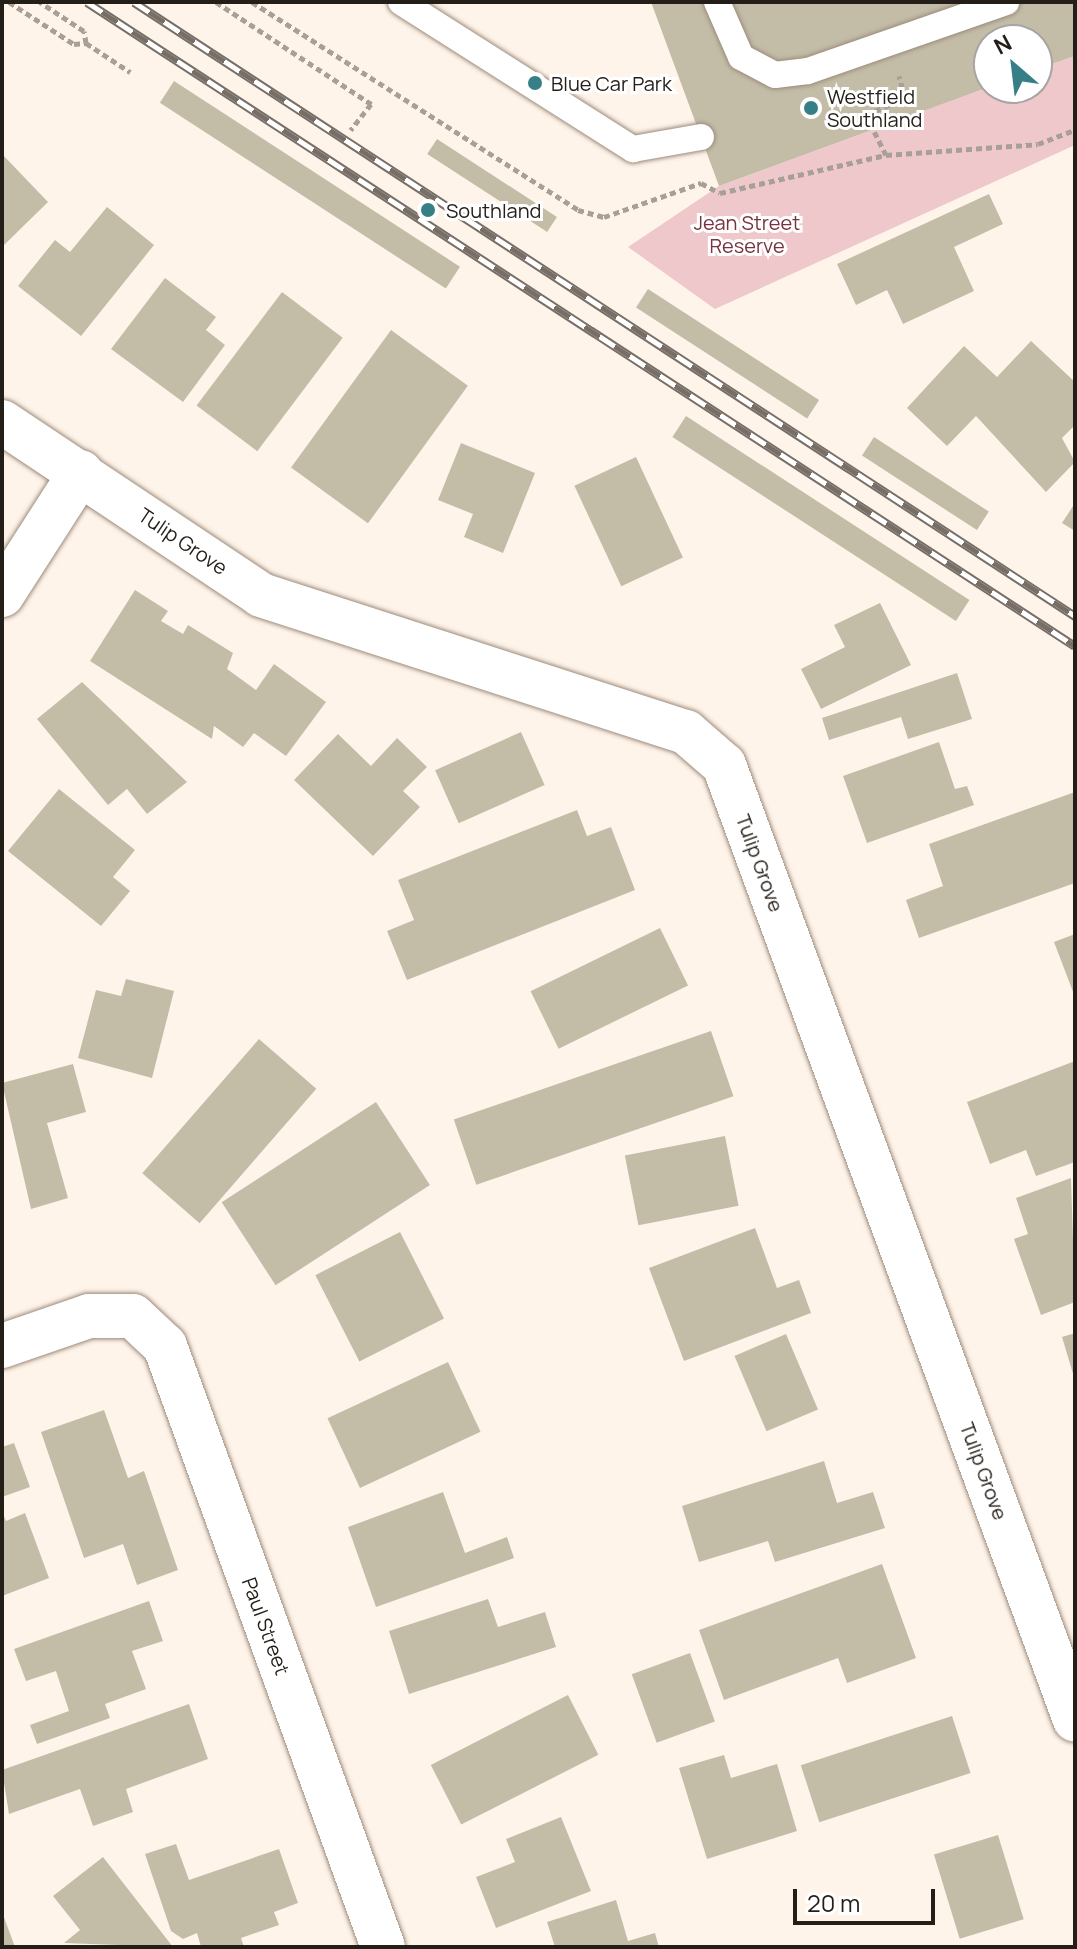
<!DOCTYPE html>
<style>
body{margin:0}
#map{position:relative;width:1077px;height:1949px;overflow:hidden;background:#fff4ea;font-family:Manrope,sans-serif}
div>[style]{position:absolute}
.green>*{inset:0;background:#efc8cc}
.building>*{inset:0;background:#c3bda8;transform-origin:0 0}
.path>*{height:5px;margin-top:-2.5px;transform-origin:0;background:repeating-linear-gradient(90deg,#a89f97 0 6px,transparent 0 10px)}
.roads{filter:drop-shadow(0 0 2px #9c8c7c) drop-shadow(0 0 2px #9c8c7c)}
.service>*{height:26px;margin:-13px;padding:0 13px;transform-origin:13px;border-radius:13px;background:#fff}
.minor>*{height:44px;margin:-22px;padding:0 22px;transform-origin:22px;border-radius:22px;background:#fff}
.rail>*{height:9px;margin-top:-4.5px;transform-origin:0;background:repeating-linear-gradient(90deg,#fff 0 18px,#776f67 0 36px);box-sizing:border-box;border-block:2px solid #776f67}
.dots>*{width:22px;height:22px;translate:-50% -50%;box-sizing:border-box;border:4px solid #fff;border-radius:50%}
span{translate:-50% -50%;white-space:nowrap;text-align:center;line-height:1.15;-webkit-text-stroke:6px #fff;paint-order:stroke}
.poi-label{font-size:20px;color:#241e18}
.left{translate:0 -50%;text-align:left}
.park-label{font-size:20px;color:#793340}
.street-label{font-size:20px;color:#241e18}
.frame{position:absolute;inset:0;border:4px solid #241e18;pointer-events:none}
.north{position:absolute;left:973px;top:24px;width:80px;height:80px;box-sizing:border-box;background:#fff;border:2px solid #a7a5a3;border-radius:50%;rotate:332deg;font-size:22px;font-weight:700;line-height:32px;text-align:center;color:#241e18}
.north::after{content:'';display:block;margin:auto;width:28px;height:36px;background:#377f86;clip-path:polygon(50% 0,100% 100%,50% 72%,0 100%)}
.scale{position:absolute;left:793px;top:1889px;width:142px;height:36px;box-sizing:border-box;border:4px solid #241e18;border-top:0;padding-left:10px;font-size:24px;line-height:28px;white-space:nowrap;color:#241e18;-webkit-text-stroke:6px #fff;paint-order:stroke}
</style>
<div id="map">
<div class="green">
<div style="clip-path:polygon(1075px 56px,1075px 145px,715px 309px,628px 247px,719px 186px,989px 87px,1037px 88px,1037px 69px)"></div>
</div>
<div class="building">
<div style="clip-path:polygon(651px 2px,1075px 2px,1075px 56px,1037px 69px,1037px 40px,989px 40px,989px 87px,719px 186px)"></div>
<div style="left:174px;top:81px;width:341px;height:26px;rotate:33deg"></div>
<div style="left:437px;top:139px;width:143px;height:18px;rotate:33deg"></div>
<div style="clip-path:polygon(2px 154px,48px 202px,2px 247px)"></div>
<div style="clip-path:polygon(989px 194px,1003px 224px,954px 247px,974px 291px,903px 324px,887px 290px,856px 305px,837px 264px)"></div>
<div style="clip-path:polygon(107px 207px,154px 245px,81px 336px,18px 286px,55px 240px,70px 252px)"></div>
<div style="clip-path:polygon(165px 278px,216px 317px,206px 330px,225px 345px,183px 402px,111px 349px)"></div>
<div style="left:648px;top:289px;width:204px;height:22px;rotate:33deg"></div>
<div style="left:282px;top:292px;width:76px;height:142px;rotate:37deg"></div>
<div style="left:391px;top:330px;width:95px;height:170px;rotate:36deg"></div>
<div style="clip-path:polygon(1031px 341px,1075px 382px,1075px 425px,1062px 438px,1075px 462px,1046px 492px,976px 416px,947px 446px,907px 408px,964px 346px,997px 377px)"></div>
<div style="left:686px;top:416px;width:338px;height:25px;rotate:33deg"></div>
<div style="left:874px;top:437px;width:137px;height:22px;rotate:33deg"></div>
<div style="clip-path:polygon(461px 443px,535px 473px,503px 553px,464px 537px,473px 514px,438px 500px)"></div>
<div style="left:636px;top:457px;width:111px;height:68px;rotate:65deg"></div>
<div style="clip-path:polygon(1075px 503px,1075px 531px,1062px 523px)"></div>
<div style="clip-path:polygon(135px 590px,168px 611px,161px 621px,183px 634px,188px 625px,233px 653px,227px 669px,256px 690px,274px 664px,326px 702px,286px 756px,254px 733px,243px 747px,214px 726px,212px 739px,90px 661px)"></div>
<div style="clip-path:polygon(880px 603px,911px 665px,821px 709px,801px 669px,845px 647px,834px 625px)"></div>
<div style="clip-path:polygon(957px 673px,972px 719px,908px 739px,901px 717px,829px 740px,822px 718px)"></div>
<div style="clip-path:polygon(82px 682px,187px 782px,147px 814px,127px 789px,108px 805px,37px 719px)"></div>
<div style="left:521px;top:732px;width:58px;height:94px;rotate:66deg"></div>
<div style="clip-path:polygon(338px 734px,371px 766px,397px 738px,427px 767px,403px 791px,420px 807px,373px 856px,294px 780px)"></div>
<div style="clip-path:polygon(939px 742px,955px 789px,967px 786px,974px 805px,867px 843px,843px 776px)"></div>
<div style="clip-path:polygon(59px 789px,135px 850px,113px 877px,130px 891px,101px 926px,8px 851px)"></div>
<div style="clip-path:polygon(1075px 792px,1075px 883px,919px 938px,906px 900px,943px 886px,929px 844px)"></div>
<div style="clip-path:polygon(577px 810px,587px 836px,611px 827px,635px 890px,407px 980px,387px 931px,414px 920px,398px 880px)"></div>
<div style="left:660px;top:928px;width:64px;height:144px;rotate:64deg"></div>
<div style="clip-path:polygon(1075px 934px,1075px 997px,1054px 942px)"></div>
<div style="clip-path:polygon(126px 979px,174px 991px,152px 1078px,78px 1058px,96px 990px,121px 996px)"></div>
<div style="left:711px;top:1031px;width:69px;height:272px;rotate:71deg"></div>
<div style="left:259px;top:1039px;width:76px;height:178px;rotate:41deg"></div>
<div style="clip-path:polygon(1075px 1061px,1075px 1162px,1036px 1176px,1026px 1150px,990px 1164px,967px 1102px)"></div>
<div style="clip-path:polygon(73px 1064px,86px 1112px,47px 1123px,68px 1198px,31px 1209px,2px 1083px)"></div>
<div style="left:376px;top:1102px;width:99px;height:184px;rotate:57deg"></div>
<div style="left:725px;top:1136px;width:71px;height:102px;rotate:79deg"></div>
<div style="clip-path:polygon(1071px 1178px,1075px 1302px,1041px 1315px,1014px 1239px,1028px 1234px,1016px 1198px)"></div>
<div style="clip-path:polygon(755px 1228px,777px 1288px,799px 1280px,811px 1313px,684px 1361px,649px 1268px)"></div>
<div style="left:400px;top:1232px;width:97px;height:95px;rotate:63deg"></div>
<div style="clip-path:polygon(1075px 1333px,1075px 1377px,1074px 1377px,1062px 1337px)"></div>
<div style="left:786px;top:1334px;width:82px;height:56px;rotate:67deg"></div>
<div style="left:448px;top:1362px;width:77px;height:133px;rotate:65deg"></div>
<div style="clip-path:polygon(104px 1410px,128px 1478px,144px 1471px,178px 1570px,137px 1585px,123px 1544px,84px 1558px,41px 1432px)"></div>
<div style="clip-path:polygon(14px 1443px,30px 1487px,2px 1497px,2px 1447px)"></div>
<div style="clip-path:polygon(824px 1461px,837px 1503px,873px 1492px,885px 1528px,775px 1562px,768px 1541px,699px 1562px,682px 1506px)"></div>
<div style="clip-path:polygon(443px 1492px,465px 1553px,507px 1537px,514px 1558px,376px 1607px,348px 1527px)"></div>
<div style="clip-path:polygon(2px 1512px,6px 1521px,25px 1513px,49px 1578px,2px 1596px)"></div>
<div style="clip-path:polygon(882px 1564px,916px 1658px,847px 1683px,838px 1658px,724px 1700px,699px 1630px)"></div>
<div style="clip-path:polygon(488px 1599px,498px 1627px,545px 1612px,556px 1647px,409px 1694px,389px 1631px)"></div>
<div style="clip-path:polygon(149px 1601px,163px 1641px,132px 1651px,146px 1689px,105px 1704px,110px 1718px,37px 1744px,30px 1725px,69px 1711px,56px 1671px,26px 1681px,14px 1649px)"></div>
<div style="left:690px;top:1653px;width:73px;height:62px;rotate:70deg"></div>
<div style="left:568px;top:1695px;width:67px;height:154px;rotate:63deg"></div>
<div style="clip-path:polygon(189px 1704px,208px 1759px,126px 1789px,133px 1812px,93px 1826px,80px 1789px,9px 1814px,2px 1770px)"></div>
<div style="left:952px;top:1716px;width:60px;height:159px;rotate:72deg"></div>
<div style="clip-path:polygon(724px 1755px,731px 1778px,777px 1764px,797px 1831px,707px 1859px,679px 1768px)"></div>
<div style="clip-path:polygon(561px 1817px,591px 1891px,496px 1928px,476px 1877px,515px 1862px,506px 1839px)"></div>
<div style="left:998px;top:1835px;width:88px;height:67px;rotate:73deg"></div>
<div style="clip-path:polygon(176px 1844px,189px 1880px,279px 1849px,298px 1903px,274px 1912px,279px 1925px,241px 1938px,244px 1947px,201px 1947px,197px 1933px,183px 1939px,171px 1931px,145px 1854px)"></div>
<div style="clip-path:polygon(103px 1857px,173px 1947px,64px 1943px,80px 1930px,53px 1896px)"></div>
<div style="clip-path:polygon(616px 1900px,628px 1941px,655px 1933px,659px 1947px,555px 1947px,547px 1922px)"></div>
<div style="clip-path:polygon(2px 1912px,15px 1947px,2px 1947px)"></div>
</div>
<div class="path">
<div style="left:9px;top:2px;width:77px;rotate:32.9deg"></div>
<div style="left:74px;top:44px;width:12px;rotate:-5deg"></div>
<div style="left:86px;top:43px;width:12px;rotate:-99deg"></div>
<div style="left:84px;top:31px;width:53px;rotate:-146.6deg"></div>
<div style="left:216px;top:2px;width:186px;rotate:33.3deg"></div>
<div style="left:371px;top:104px;width:33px;rotate:128deg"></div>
<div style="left:252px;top:2px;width:387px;rotate:32.5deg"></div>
<div style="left:578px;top:210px;width:27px;rotate:15deg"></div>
<div style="left:604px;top:217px;width:103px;rotate:-19.3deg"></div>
<div style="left:701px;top:183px;width:21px;rotate:28deg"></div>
<div style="left:720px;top:193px;width:170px;rotate:-12.9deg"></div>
<div style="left:886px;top:155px;width:152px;rotate:-4.1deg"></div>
<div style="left:1038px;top:144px;width:40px;rotate:-21deg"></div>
<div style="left:86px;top:43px;width:53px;rotate:33.4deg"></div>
<div style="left:886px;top:155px;width:45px;rotate:-116.6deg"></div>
<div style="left:866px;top:115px;width:43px;rotate:-23.6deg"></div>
<div style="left:905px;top:98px;width:23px;rotate:-105deg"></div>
</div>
<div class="roads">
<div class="service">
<div style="left:401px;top:2px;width:275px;rotate:32.4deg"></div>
<div style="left:633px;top:149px;width:69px;rotate:-10deg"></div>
<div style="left:717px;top:2px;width:60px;rotate:66.4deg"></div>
<div style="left:741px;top:57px;width:38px;rotate:28deg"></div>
<div style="left:775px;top:75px;width:33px;rotate:-7deg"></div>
<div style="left:808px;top:71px;width:210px;rotate:-19.2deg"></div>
</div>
<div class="minor">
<div style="left:2px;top:422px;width:311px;rotate:33.7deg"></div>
<div style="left:261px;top:595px;width:447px;rotate:17.9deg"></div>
<div style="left:686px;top:732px;width:50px;rotate:41deg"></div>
<div style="left:724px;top:765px;width:1017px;rotate:69.82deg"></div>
<div style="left:2px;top:595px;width:146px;rotate:-57.3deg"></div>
<div style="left:2px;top:1346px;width:92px;rotate:-19deg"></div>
<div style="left:89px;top:1316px;width:44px"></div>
<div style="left:133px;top:1316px;width:44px;rotate:43.2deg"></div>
<div style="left:165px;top:1346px;width:639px;rotate:70.06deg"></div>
</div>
</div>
<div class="rail">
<div style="left:87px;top:2px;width:1179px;rotate:33.1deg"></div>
<div style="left:134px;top:2px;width:1124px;rotate:33.12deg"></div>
</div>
<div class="dots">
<div style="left:535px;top:83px;background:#377f86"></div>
<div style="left:811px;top:108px;background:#377f86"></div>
<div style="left:428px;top:210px;background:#377f86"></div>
</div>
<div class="poi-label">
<span class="left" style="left:551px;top:83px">Blue Car Park</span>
<span class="left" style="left:827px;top:108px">Westfield<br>Southland</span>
<span class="left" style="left:446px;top:210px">Southland</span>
</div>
<div class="park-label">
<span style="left:747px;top:234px">Jean Street<br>Reserve</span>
</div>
<div class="street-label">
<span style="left:183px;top:541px;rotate:34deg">Tulip Grove</span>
<span style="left:760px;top:863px;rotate:70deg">Tulip Grove</span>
<span style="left:984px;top:1471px;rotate:70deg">Tulip Grove</span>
<span style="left:266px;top:1626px;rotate:70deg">Paul Street</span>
</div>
<div class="frame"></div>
<div class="north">N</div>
<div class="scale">20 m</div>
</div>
